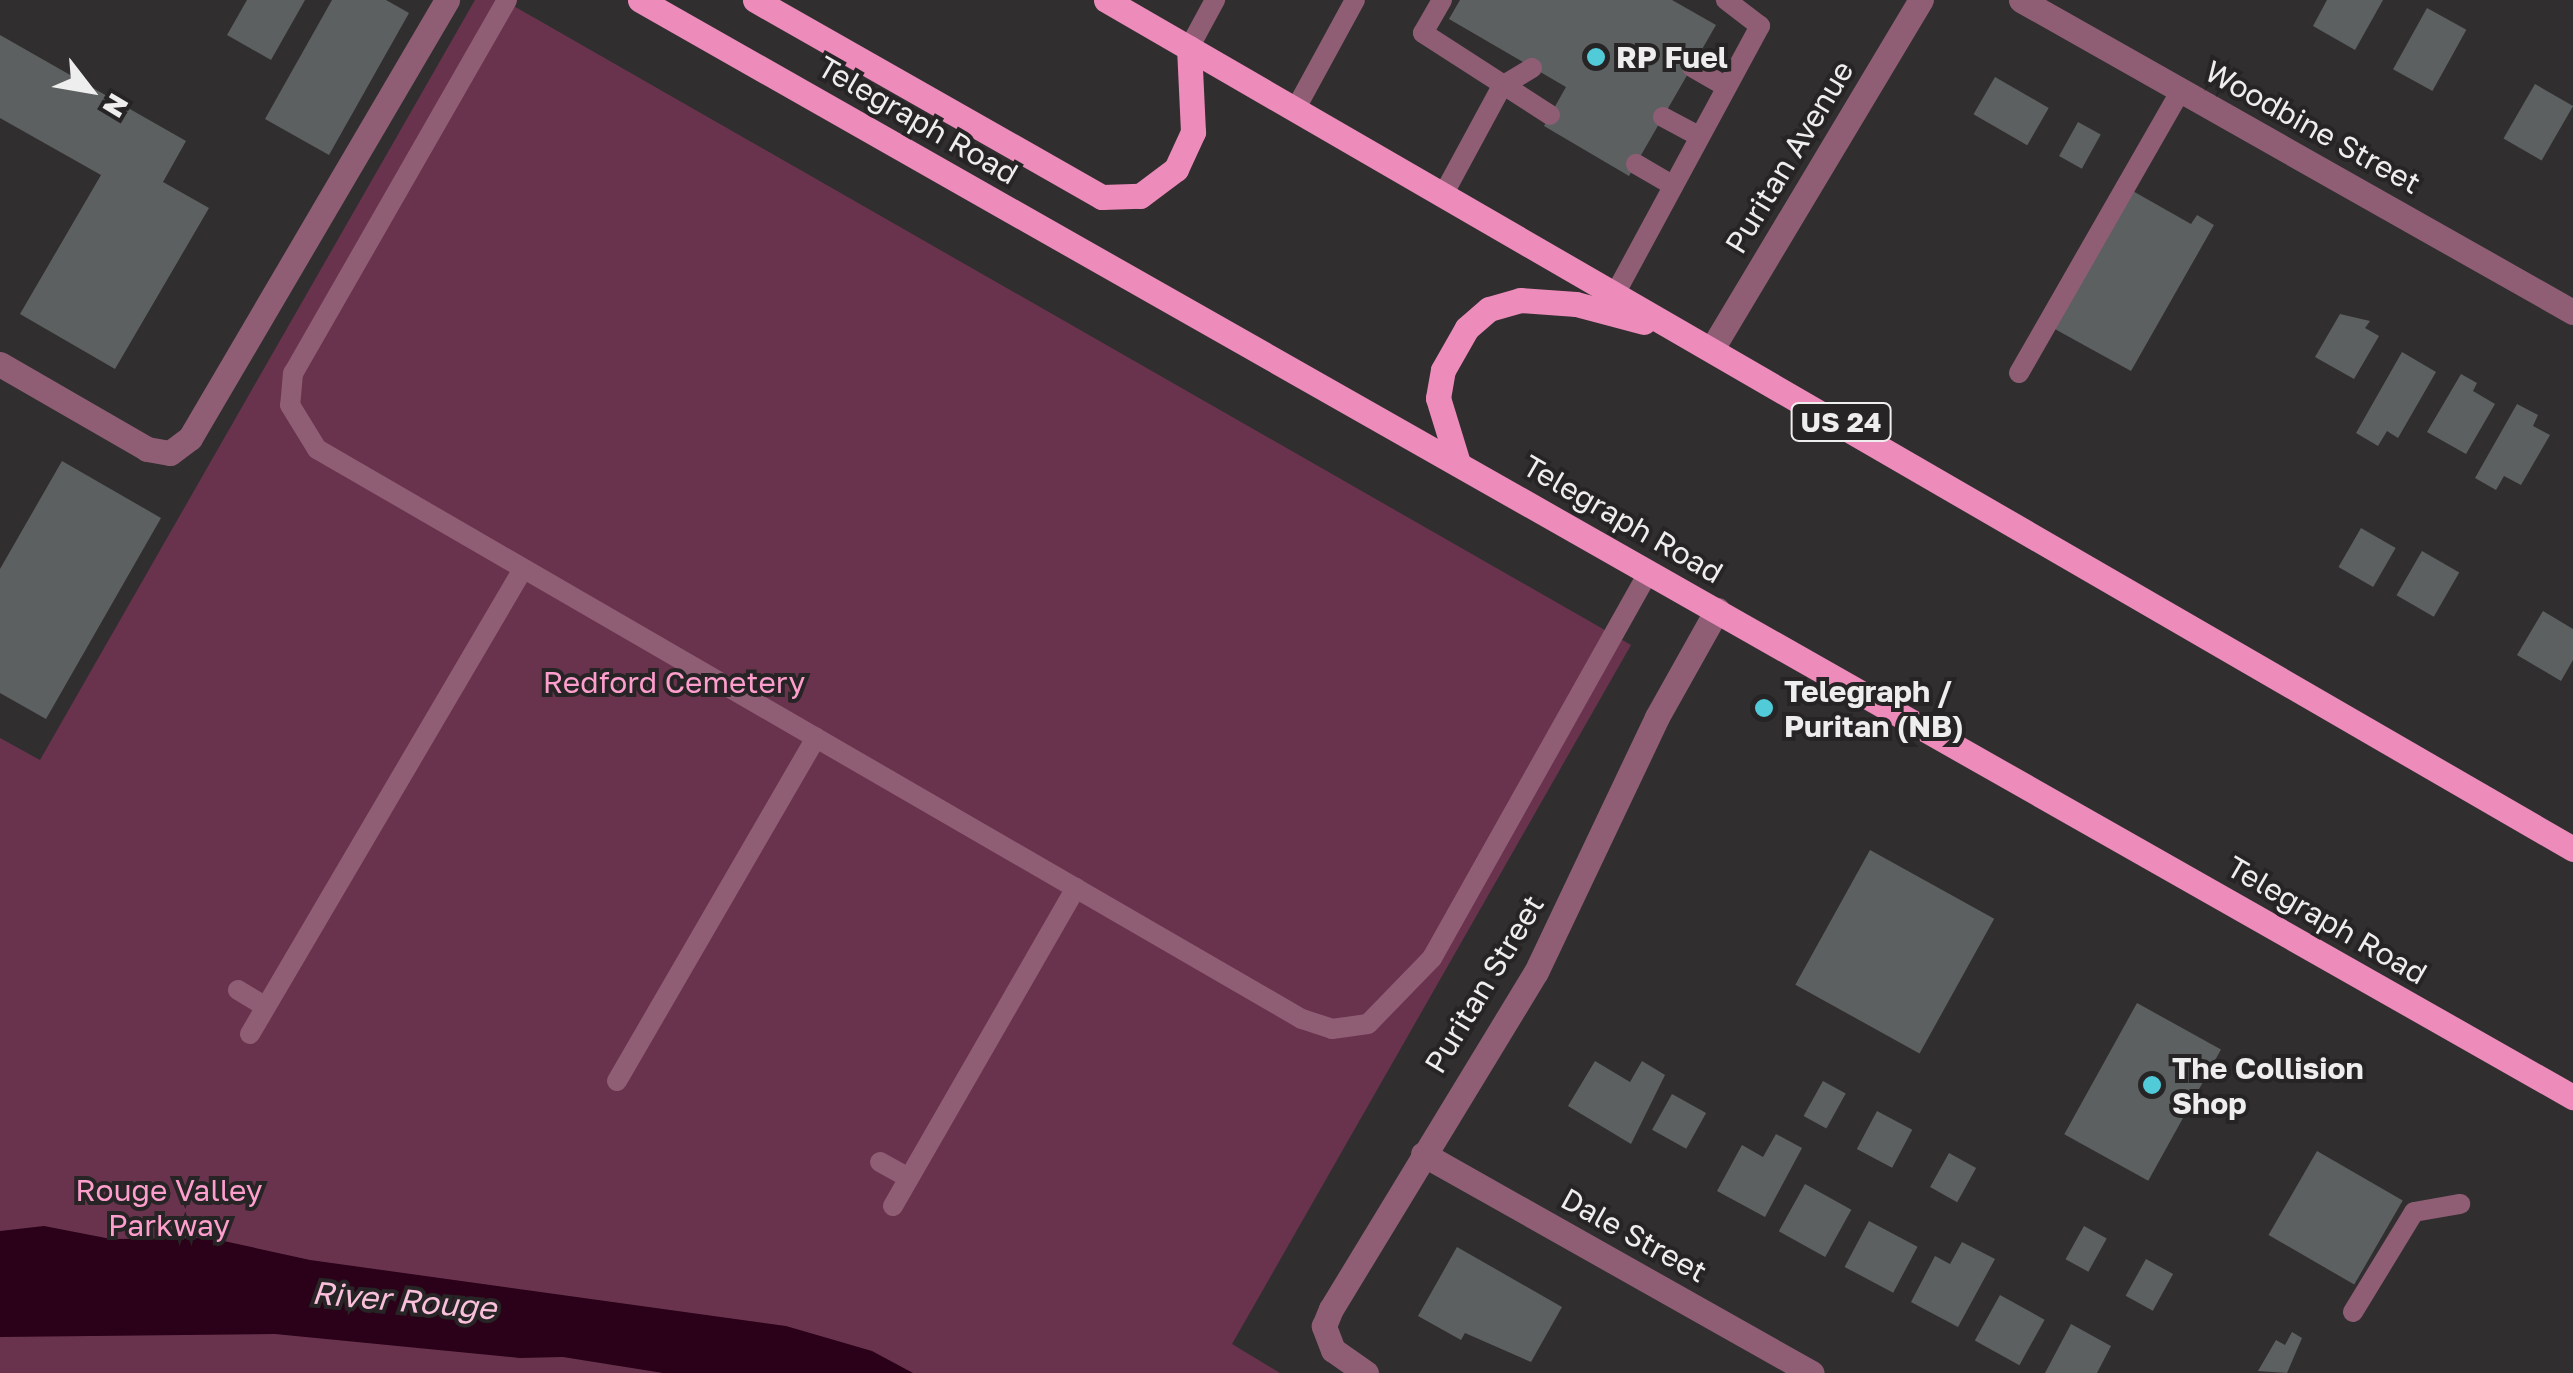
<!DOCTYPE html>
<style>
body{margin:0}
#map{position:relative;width:2573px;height:1373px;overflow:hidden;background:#312e2f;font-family:"Golos Text",sans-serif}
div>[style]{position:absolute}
.green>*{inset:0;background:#69334e}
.water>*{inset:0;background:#2a0118}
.building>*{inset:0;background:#5d6060;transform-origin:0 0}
.lane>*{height:20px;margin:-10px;padding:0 10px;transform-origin:10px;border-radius:10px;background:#8f5e75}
.street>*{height:25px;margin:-12.5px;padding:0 12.5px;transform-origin:12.5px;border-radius:12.5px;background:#8f5e75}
.primary>*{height:25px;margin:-12.5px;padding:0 12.5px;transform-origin:12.5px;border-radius:12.5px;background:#ed8bbb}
.dots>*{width:28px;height:28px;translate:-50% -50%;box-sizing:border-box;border:5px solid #272425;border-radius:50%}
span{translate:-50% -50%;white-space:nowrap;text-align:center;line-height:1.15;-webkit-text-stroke:8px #272425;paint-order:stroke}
.shield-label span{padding:2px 8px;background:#272425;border:2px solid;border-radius:8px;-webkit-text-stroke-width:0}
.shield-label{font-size:28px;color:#efeeee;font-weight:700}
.poi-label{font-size:30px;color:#efeeee;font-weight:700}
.left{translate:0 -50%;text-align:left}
.street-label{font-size:30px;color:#efeeee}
.park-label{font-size:30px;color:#fd9ecc}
.water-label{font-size:32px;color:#fabfda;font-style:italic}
.north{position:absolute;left:40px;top:40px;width:100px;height:100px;-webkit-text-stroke:8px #272425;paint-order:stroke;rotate:121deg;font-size:28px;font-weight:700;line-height:40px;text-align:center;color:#efeeee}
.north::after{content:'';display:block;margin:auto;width:35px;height:45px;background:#efeeee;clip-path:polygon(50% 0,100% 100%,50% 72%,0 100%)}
</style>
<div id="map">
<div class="green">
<div style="clip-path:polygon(475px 0,503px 0,1631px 645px,1232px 1344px,1280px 1373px,0 1373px,0 738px,40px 760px)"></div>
</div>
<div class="water">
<div style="clip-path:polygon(44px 1226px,111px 1239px,210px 1238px,310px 1260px,786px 1326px,872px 1351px,913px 1373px,663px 1373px,563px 1357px,520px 1358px,275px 1334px,0 1337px,0 1231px)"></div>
</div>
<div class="building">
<div style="clip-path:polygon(247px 0,305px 0,271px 60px,227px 35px)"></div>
<div style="clip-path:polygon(332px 0,386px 0,409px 13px,329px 155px,265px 119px)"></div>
<div style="clip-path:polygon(1460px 0,1672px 0,1716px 25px,1629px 176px,1544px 126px,1566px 87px,1449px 19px)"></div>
<div style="clip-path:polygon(2327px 0,2383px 0,2355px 50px,2313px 26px)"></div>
<div style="left:2427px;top:8px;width:45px;height:70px;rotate:29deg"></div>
<div style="clip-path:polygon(0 35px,186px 141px,163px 182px,209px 208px,115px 369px,20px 314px,101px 175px,0 118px)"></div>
<div style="left:1995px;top:77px;width:62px;height:43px;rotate:30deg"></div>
<div style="left:2535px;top:84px;width:44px;height:63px;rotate:30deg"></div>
<div style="left:2078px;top:122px;width:26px;height:39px;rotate:29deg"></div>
<div style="clip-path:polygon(2131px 190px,2191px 224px,2197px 215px,2214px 225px,2131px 371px,2053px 328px)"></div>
<div style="clip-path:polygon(2340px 314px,2370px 321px,2365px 328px,2379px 336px,2354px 379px,2315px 357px)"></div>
<div style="clip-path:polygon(2402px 352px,2436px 372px,2398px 438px,2387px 431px,2378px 446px,2356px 433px)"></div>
<div style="clip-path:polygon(2461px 374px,2477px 383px,2473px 391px,2495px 404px,2466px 454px,2427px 432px)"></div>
<div style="clip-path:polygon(2517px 404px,2538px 415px,2533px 426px,2550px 435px,2521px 485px,2504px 476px,2496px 490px,2475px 478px)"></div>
<div style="clip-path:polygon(62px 461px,161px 518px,46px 719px,0 693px,0 569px)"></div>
<div style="left:2361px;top:528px;width:40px;height:45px;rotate:30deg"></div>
<div style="left:2422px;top:551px;width:43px;height:51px;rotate:30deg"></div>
<div style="clip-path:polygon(2543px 611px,2573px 629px,2573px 660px,2561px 681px,2517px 655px)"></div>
<div style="left:1870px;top:850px;width:142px;height:154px;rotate:29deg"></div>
<div style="left:2137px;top:1003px;width:96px;height:150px;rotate:29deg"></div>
<div style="clip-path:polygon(1595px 1061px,1630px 1082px,1642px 1061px,1665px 1075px,1631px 1144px,1568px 1106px)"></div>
<div style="left:1823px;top:1081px;width:26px;height:40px;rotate:29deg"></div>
<div style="left:1672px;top:1094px;width:39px;height:41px;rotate:29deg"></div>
<div style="left:1877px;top:1111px;width:40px;height:43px;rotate:28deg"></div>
<div style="clip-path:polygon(1776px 1134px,1802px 1148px,1765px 1217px,1717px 1191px,1742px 1145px,1763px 1157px)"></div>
<div style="left:2317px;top:1151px;width:99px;height:97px;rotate:30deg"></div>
<div style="left:1949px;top:1153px;width:31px;height:39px;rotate:29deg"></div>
<div style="left:1805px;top:1184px;width:53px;height:54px;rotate:29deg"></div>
<div style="left:1869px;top:1221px;width:55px;height:52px;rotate:28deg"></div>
<div style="left:2084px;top:1226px;width:26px;height:38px;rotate:29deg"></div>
<div style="clip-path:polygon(1962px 1242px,1995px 1259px,1958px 1327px,1911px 1302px,1935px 1256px,1950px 1264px)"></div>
<div style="clip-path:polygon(1457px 1247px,1562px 1307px,1531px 1362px,1465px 1333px,1461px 1340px,1418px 1316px)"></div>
<div style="left:2146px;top:1259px;width:31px;height:42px;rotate:29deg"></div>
<div style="left:2000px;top:1295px;width:51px;height:52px;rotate:29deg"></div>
<div style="clip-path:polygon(2071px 1324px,2111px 1346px,2097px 1373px,2045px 1373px)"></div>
<div style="clip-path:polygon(2292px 1332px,2302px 1338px,2287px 1373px,2258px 1371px,2276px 1340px,2285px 1345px)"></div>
</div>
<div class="lane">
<div style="left:507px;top:0;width:430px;rotate:119.8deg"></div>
<div style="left:293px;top:373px;width:32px;rotate:95deg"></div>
<div style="left:290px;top:405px;width:52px;rotate:58.5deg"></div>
<div style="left:317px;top:449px;width:1138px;rotate:30.06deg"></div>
<div style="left:1302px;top:1019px;width:32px;rotate:18deg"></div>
<div style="left:1332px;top:1029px;width:36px;rotate:-8deg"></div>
<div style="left:1368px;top:1024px;width:92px;rotate:-45.9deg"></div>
<div style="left:1432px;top:958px;width:443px;rotate:-60.7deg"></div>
<div style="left:1442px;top:0;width:38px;rotate:120deg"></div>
<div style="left:1423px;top:33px;width:151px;rotate:32.8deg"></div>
<div style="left:1189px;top:48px;width:55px;rotate:-61.6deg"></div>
<div style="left:1692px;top:67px;width:38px;rotate:30deg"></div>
<div style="left:1295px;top:110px;width:125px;rotate:-61.4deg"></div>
<div style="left:1663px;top:117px;width:38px;rotate:28deg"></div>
<div style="left:1636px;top:164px;width:42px;rotate:30.3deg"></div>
<div style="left:1443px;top:195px;width:124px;rotate:-61.6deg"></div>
<div style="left:1502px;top:86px;width:35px;rotate:-31deg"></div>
<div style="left:1615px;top:294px;width:305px;rotate:-61.6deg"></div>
<div style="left:1760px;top:26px;width:43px;rotate:-142.6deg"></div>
<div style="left:2019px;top:373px;width:326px;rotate:-60.2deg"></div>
<div style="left:238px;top:990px;width:31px;rotate:31deg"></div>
<div style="left:250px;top:1034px;width:539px;rotate:-59.58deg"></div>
<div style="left:617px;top:1081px;width:397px;rotate:-59.9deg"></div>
<div style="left:880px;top:1162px;width:33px;rotate:29deg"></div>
<div style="left:893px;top:1206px;width:367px;rotate:-60.1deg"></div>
<div style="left:2353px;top:1312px;width:117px;rotate:-58.6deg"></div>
<div style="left:2414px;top:1212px;width:47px;rotate:-9.9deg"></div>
</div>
<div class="street">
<div style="left:2021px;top:0;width:634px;rotate:29.48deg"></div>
<div style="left:1713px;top:347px;width:405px;rotate:-59.1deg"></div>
<div style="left:0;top:364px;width:170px;rotate:30deg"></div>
<div style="left:147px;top:449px;width:23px;rotate:10deg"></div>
<div style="left:170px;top:453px;width:25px;rotate:-37deg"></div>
<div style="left:190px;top:438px;width:508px;rotate:-59.6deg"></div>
<div style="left:1423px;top:1154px;width:446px;rotate:29.4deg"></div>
<div style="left:1366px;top:1373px;width:40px;rotate:-145.1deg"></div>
<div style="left:1333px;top:1350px;width:26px;rotate:-111deg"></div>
<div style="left:1324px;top:1326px;width:18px;rotate:-68deg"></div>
<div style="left:1331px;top:1309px;width:394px;rotate:-58.7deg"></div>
<div style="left:1536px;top:972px;width:282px;rotate:-64.6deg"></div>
<div style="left:1657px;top:717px;width:123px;rotate:-60.7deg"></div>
</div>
<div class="primary">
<div style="left:640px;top:0;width:2223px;rotate:29.58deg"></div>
<div style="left:755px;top:0;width:399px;rotate:29.6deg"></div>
<div style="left:1102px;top:197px;width:38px;rotate:-2deg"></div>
<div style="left:1140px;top:196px;width:45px;rotate:-36.9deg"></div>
<div style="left:1176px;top:169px;width:41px;rotate:-65.3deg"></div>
<div style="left:1193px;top:132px;width:84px;rotate:-92.7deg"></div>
<div style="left:1106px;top:0;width:1695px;rotate:30.06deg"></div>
<div style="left:1458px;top:463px;width:68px;rotate:-107.1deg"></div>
<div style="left:1438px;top:398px;width:28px;rotate:-80deg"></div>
<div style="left:1443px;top:370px;width:48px;rotate:-60.3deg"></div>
<div style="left:1467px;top:328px;width:29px;rotate:-41deg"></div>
<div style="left:1489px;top:309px;width:32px;rotate:-16deg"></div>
<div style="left:1520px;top:300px;width:56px;rotate:4.1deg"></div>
<div style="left:1576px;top:304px;width:70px;rotate:14.8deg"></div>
</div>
<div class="dots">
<div style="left:1596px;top:57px;background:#52cbd9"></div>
<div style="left:1764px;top:708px;background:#52cbd9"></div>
<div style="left:2152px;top:1085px;background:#52cbd9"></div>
</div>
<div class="shield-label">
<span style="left:1841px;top:422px">US 24</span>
</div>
<div class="poi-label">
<span class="left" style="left:1616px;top:57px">RP Fuel</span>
<span class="left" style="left:1784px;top:708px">Telegraph /<br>Puritan (NB)</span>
<span class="left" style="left:2172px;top:1085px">The Collision<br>Shop</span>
</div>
<div class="street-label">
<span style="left:918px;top:120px;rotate:30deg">Telegraph Road</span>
<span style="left:2313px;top:127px;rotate:29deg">Woodbine Street</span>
<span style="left:1789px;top:157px;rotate:-59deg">Puritan Avenue</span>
<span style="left:1623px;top:519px;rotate:30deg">Telegraph Road</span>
<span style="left:2327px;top:920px;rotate:30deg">Telegraph Road</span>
<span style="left:1484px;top:984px;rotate:-59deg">Puritan Street</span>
<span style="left:1634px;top:1235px;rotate:29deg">Dale Street</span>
</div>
<div class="park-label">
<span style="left:674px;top:682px">Redford Cemetery</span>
<span style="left:169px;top:1207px">Rouge Valley<br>Parkway</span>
</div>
<div class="water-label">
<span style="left:404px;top:1300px;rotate:5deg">River Rouge</span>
</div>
<div class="north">N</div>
</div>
